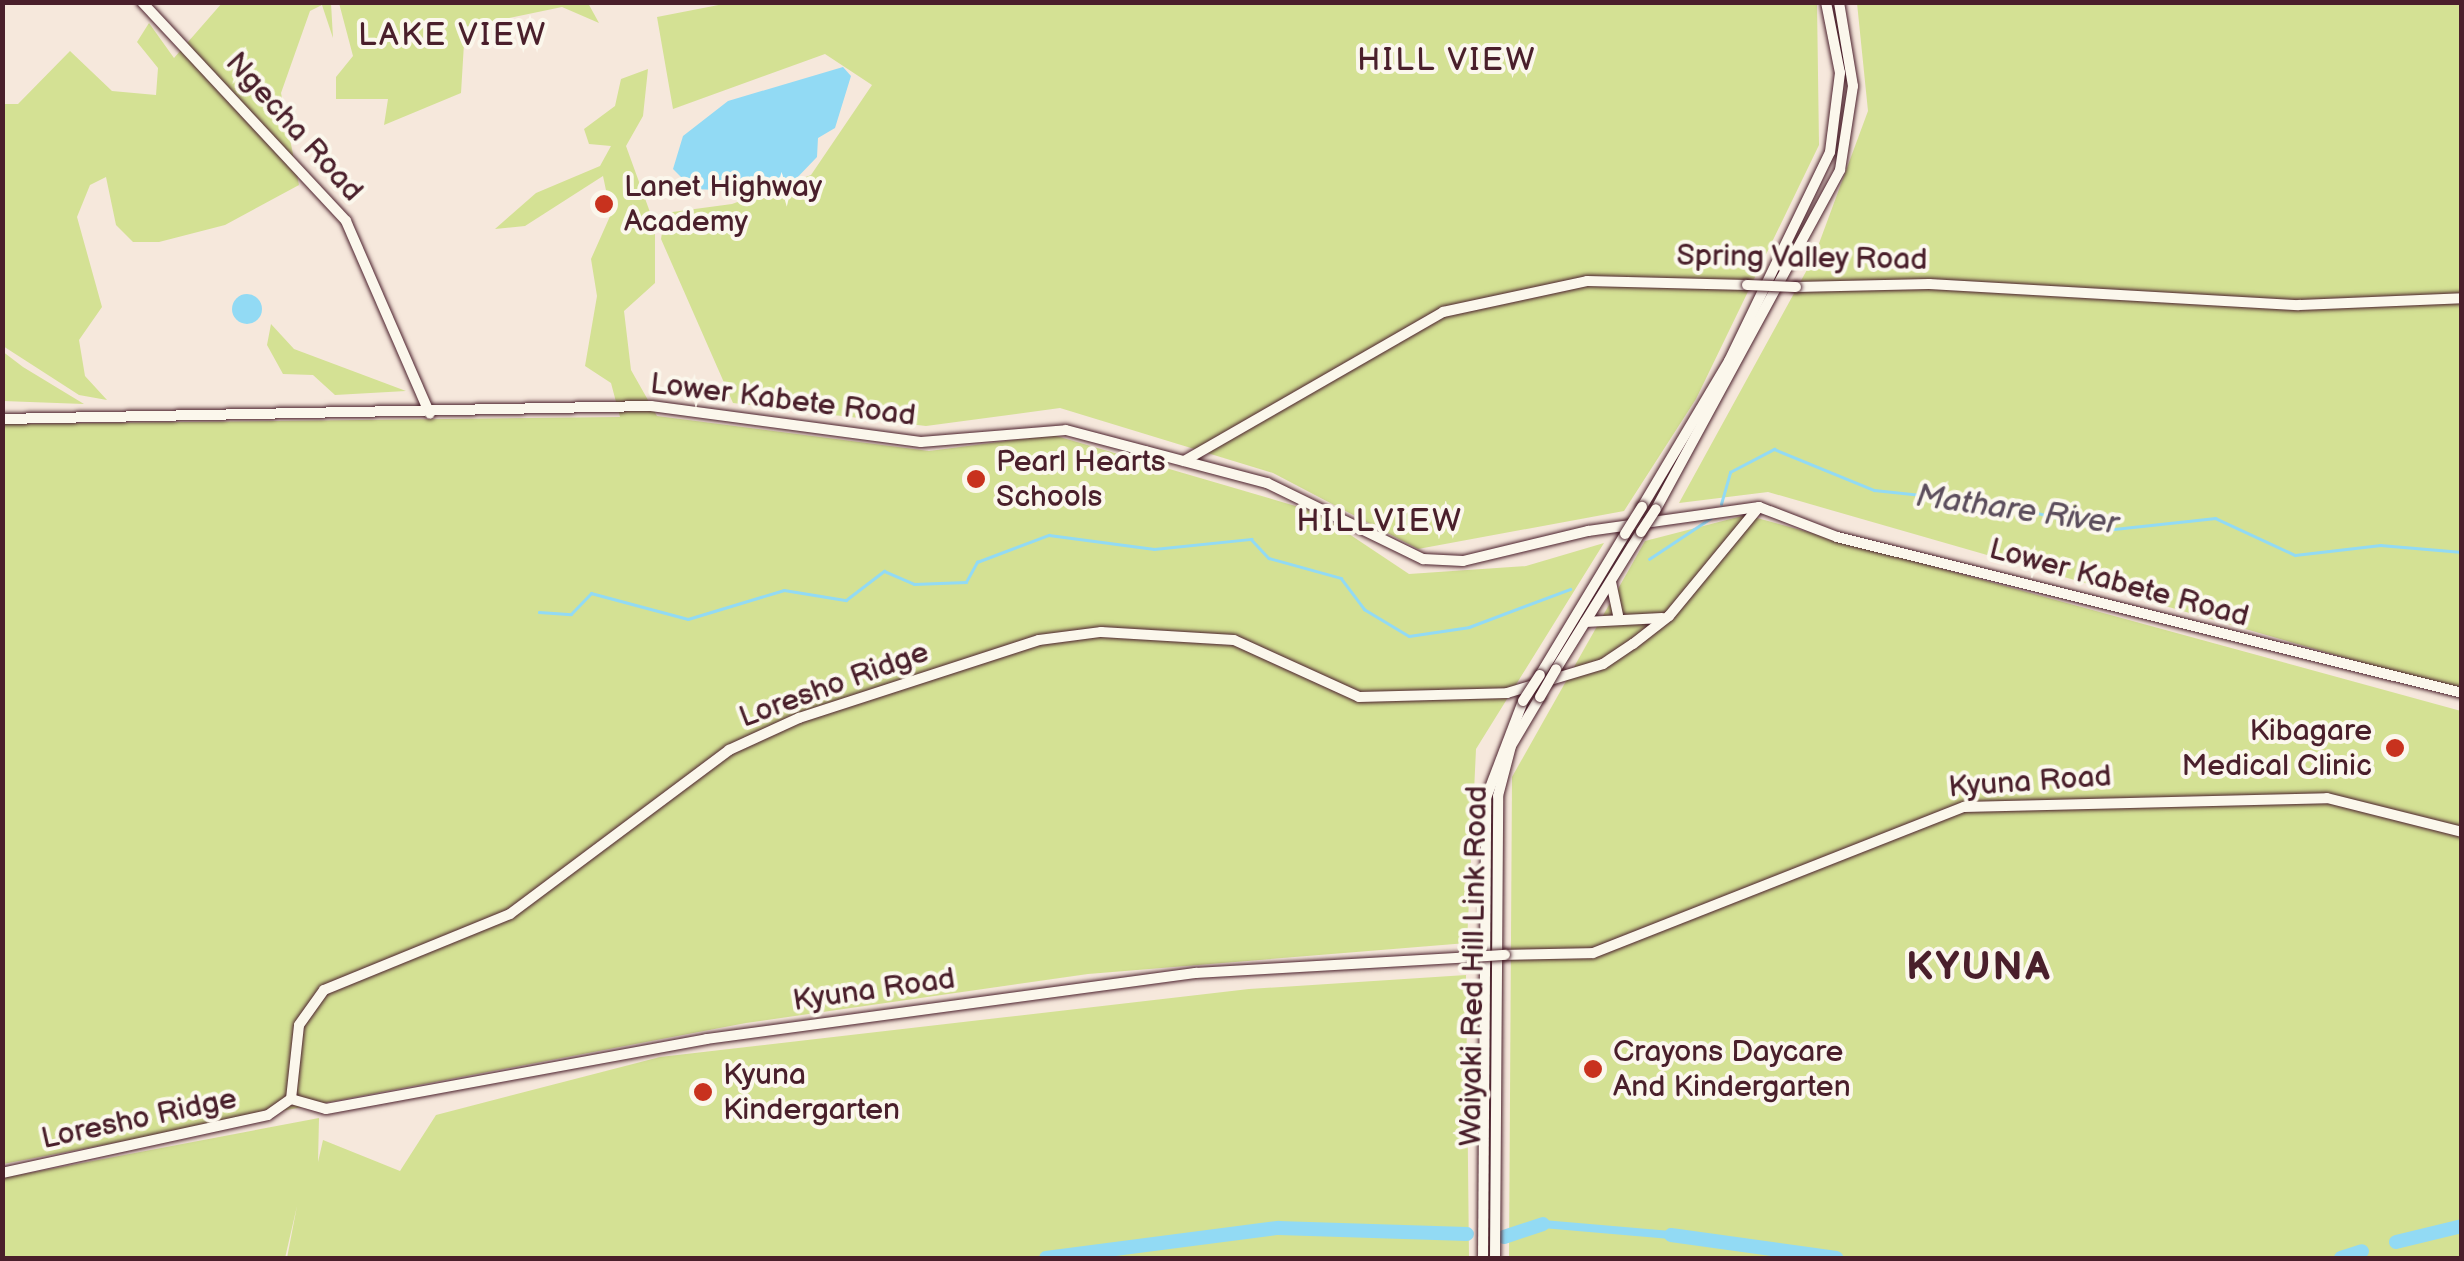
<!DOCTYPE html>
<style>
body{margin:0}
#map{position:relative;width:2464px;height:1261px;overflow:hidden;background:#f6e8dc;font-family:"Balsamiq Sans",sans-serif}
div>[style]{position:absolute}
.green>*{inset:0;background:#d4e194}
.water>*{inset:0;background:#92daf4}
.round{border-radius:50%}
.stream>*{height:2.5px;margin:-1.25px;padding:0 1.25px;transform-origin:1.25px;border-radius:1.25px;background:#92daf4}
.canal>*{height:8px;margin:-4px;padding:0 4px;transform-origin:4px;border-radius:4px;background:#92daf4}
.river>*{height:14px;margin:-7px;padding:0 7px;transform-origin:7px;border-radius:7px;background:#92daf4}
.roads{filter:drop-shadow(0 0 2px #4a1f2b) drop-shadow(0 0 2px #4a1f2b)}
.secondary>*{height:10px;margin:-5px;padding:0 5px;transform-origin:5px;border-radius:5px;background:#fbf7ec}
.bridges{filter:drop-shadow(0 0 2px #4a1f2b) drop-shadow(0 0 2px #4a1f2b)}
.secondary-bridge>*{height:10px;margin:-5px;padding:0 5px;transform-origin:5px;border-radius:5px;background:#fbf7ec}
.dots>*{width:28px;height:28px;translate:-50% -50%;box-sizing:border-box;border:5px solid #fbf7ec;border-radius:50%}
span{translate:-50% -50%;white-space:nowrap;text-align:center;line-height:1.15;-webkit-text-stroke:8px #fbf7ec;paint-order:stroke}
.street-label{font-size:30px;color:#4a1f2b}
.poi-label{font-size:30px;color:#4a1f2b}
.left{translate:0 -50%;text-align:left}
.right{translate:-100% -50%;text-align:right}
.neighbourhood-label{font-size:32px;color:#4a1f2b;letter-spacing:2.5px}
.water-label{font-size:32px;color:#5c4e5d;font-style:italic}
.district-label{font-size:40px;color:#4a1f2b;font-weight:700;letter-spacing:2.5px}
.frame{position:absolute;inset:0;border:5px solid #4a1f2b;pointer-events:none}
</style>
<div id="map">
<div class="green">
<div style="clip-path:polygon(734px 2px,1817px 3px,1819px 145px,1696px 399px,1624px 511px,1418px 549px,1273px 473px,1060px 408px,926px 426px,733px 403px,661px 239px,665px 213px,732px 204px,811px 175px,872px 85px,825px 54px,673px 109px,657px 17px)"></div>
<div style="clip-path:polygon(222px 3px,331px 3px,333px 38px,322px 5px,310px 11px,281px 93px,299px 185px,225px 225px,159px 242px,133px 242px,116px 225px,106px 177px,90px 185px,77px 217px,102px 307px,79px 340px,85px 376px,107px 400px,79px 395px,3px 346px,2px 104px,18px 104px,70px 51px,112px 91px,156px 95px,158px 68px,137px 42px,149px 23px,174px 58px)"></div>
<div style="clip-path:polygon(339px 3px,588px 3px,599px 23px,562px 7px,465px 27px,461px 93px,384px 125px,388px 99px,336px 99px,336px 77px,353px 56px)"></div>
<div style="clip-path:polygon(1857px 3px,2461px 3px,2461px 691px,1768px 492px,1679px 503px,1814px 257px,1868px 111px)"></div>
<div style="clip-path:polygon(648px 69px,643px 116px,626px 146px,655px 226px,655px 283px,624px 311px,631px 370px,657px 416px,929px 451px,1053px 435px,1316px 512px,1409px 574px,1526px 566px,1604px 543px,1476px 749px,1467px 943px,1088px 974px,746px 1023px,3px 1164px,3px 424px,620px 417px,611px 383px,585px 366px,597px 296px,591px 259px,611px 214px,603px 176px,525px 226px,495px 229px,536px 193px,600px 166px,611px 146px,589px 144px,584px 129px,615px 106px,621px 79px)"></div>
<div style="clip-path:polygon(271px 324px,294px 349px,406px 391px,335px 395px,313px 375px,283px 374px,267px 345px)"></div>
<div style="clip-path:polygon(2px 351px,23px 367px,84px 404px,3px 401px)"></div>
<div style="clip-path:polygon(1746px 515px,2461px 711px,2461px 1258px,1509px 1258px,1512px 777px,1645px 541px)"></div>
<div style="clip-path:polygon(1466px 975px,1469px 1258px,287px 1258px,297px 1206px,285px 1258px,3px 1258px,3px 1178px,319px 1118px,318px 1162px,323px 1140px,400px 1171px,436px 1115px,660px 1057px,1249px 989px)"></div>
</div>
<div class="water">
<div style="clip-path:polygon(843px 67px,851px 76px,835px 128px,818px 138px,817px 157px,792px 183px,772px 192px,693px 189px,673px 169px,683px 136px,728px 101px)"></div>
<div class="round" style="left:232px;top:294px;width:30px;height:30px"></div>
</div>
<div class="stream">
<div style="left:1721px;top:504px;width:33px;rotate:-74deg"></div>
<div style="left:1730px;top:472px;width:50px;rotate:-27.6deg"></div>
<div style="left:1774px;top:449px;width:108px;rotate:22.3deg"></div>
<div style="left:1874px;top:490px;width:125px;rotate:6deg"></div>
<div style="left:1998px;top:503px;width:110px;rotate:14.2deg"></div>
<div style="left:2105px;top:530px;width:111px;rotate:-6.2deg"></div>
<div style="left:2215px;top:518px;width:88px;rotate:24.8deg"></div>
<div style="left:2295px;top:555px;width:86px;rotate:-6.7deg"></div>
<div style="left:2380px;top:545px;width:82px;rotate:4.9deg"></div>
<div style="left:1649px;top:559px;width:74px;rotate:-33.5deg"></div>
<div style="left:539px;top:612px;width:32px;rotate:4deg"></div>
<div style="left:571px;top:614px;width:29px;rotate:-46deg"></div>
<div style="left:591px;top:593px;width:100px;rotate:15deg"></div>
<div style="left:688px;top:619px;width:100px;rotate:-16.8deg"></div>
<div style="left:784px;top:590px;width:63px;rotate:9.2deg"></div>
<div style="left:846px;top:600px;width:48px;rotate:-37.3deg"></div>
<div style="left:884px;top:571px;width:33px;rotate:23deg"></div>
<div style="left:914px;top:584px;width:52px;rotate:-2.2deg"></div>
<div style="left:966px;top:582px;width:23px;rotate:-61deg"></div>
<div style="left:977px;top:562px;width:77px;rotate:-20.6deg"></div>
<div style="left:1049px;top:535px;width:106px;rotate:7.6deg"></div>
<div style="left:1154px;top:549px;width:98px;rotate:-5.9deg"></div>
<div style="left:1251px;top:539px;width:26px;rotate:47deg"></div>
<div style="left:1269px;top:558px;width:75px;rotate:15.5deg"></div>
<div style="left:1341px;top:578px;width:39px;rotate:53deg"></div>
<div style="left:1364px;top:609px;width:52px;rotate:31deg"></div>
<div style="left:1409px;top:636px;width:61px;rotate:-8.5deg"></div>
<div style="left:1469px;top:627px;width:108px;rotate:-20.6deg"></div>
</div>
<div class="canal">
<div style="left:1543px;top:1224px;width:128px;rotate:4.9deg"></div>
</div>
<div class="river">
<div style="left:1671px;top:1235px;width:167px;rotate:7.9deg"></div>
<div style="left:1504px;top:1237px;width:41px;rotate:-18.4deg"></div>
<div style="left:2396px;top:1242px;width:68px;rotate:-13.6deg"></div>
<div style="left:1046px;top:1258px;width:234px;rotate:-7.4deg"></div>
<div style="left:1278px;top:1228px;width:189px;rotate:1.8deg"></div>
<div style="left:2341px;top:1258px;width:22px;rotate:-18deg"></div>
</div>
<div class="roads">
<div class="secondary">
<div style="left:142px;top:2px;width:299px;rotate:47deg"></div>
<div style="left:346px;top:221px;width:210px;rotate:66.5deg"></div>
<div style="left:1796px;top:287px;width:133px;rotate:-1.3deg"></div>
<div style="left:1929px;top:284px;width:370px;rotate:3.3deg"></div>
<div style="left:2298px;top:305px;width:164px;rotate:-2.4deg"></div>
<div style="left:2px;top:419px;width:649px;rotate:-1.15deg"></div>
<div style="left:651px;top:406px;width:272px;rotate:7.6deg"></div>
<div style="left:921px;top:442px;width:145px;rotate:-4.7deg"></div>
<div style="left:1066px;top:430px;width:208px;rotate:14.8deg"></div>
<div style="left:1267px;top:483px;width:174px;rotate:26deg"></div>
<div style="left:1423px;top:559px;width:40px;rotate:2.9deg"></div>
<div style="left:1463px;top:561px;width:129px;rotate:-13.5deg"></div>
<div style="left:1588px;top:531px;width:173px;rotate:-8deg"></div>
<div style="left:1759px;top:507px;width:84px;rotate:21deg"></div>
<div style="left:1837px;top:537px;width:644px;rotate:14.01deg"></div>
<div style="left:1184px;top:461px;width:299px;rotate:-29.9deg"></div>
<div style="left:1443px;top:312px;width:147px;rotate:-12.1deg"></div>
<div style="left:1587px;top:281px;width:160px;rotate:1.4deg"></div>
<div style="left:1642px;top:507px;width:170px;rotate:-59.2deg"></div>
<div style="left:1729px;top:361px;width:232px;rotate:-64.2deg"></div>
<div style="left:1830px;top:152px;width:80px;rotate:-82.8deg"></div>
<div style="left:1840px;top:73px;width:72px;rotate:-101.2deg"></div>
<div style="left:1656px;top:509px;width:386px;rotate:-61.5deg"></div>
<div style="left:1840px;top:170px;width:85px;rotate:-81.2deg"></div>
<div style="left:1853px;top:86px;width:85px;rotate:-99.5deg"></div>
<div style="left:1611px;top:582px;width:34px;rotate:78deg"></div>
<div style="left:1585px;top:622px;width:77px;rotate:-3deg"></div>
<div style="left:1556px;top:669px;width:161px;rotate:-58.2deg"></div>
<div style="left:1540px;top:675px;width:165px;rotate:-58.9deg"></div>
<div style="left:1505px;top:955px;width:88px;rotate:-1.3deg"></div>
<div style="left:1593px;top:953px;width:399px;rotate:-21.5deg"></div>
<div style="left:1964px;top:807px;width:363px;rotate:-1.4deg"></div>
<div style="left:2327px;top:798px;width:139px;rotate:14.1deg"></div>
<div style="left:291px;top:1099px;width:36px;rotate:16deg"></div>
<div style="left:326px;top:1109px;width:387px;rotate:-10.4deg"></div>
<div style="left:707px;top:1039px;width:493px;rotate:-7.7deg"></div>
<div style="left:1196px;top:973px;width:277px;rotate:-3.3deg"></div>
<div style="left:2px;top:1173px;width:272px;rotate:-12.3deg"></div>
<div style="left:268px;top:1115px;width:28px;rotate:-35deg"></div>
<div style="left:291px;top:1099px;width:74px;rotate:-83.8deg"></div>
<div style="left:299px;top:1025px;width:43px;rotate:-54.5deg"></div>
<div style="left:324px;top:990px;width:201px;rotate:-22.2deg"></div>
<div style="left:510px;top:914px;width:274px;rotate:-36.8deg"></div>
<div style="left:729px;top:750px;width:77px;rotate:-24.6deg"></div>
<div style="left:799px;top:718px;width:252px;rotate:-18deg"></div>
<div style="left:1039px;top:640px;width:63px;rotate:-7.4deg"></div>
<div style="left:1101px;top:632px;width:133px;rotate:3.4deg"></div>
<div style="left:1234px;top:640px;width:137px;rotate:24.5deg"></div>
<div style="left:1359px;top:697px;width:148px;rotate:-1.5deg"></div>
<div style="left:1507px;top:693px;width:100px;rotate:-16.8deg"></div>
<div style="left:1603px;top:664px;width:36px;rotate:-34deg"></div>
<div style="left:1633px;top:644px;width:46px;rotate:-37.9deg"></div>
<div style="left:1669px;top:616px;width:141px;rotate:-50.5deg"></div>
<div style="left:1483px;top:1258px;width:460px;rotate:-89.6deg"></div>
<div style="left:1486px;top:798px;width:104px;rotate:-69.1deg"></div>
<div style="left:1495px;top:1258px;width:462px;rotate:-89.6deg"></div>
<div style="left:1498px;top:796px;width:52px;rotate:-75.4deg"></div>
<div style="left:1511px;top:746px;width:57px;rotate:-59.4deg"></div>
</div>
</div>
<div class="bridges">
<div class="secondary-bridge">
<div style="left:1747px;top:285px;width:49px;rotate:2.3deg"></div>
<div style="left:1641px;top:532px;width:27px;rotate:-57deg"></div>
<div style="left:1625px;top:534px;width:32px;rotate:-58deg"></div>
<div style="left:1540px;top:697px;width:32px;rotate:-60deg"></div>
<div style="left:1523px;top:701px;width:31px;rotate:-57deg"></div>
<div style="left:1473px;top:957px;width:32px;rotate:-4deg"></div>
</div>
</div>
<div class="dots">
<div style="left:604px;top:204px;background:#c8321e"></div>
<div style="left:976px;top:479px;background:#c8321e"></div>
<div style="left:2395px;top:748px;background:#c8321e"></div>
<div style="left:1593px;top:1069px;background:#c8321e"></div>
<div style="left:703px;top:1092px;background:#c8321e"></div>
</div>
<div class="street-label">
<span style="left:294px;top:127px;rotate:48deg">Ngecha Road</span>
<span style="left:1802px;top:258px;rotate:1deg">Spring Valley Road</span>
<span style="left:783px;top:400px;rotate:7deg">Lower Kabete Road</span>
<span style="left:2119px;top:583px;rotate:15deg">Lower Kabete Road</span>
<span style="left:834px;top:685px;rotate:-20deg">Loresho Ridge</span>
<span style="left:2030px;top:782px;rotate:-4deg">Kyuna Road</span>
<span style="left:1474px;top:966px;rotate:-89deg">Waiyaki Red Hill Link Road</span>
<span style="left:874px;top:990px;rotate:-8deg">Kyuna Road</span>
<span style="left:139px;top:1119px;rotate:-12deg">Loresho Ridge</span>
</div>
<div class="poi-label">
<span class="left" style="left:624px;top:204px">Lanet Highway<br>Academy</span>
<span class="left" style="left:996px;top:479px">Pearl Hearts<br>Schools</span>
<span class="right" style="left:2372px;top:748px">Kibagare<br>Medical Clinic</span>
<span class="left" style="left:1613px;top:1069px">Crayons Daycare<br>And Kindergarten</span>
<span class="left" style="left:723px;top:1092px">Kyuna<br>Kindergarten</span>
</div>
<div class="neighbourhood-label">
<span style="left:453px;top:36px">LAKE VIEW</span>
<span style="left:1447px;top:61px">HILL VIEW</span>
<span style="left:1380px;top:522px">HILLVIEW</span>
</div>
<div class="water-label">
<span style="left:2017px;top:511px;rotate:8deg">Mathare River</span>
</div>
<div class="district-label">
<span style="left:1979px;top:967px">KYUNA</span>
</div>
<div class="frame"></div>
</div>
